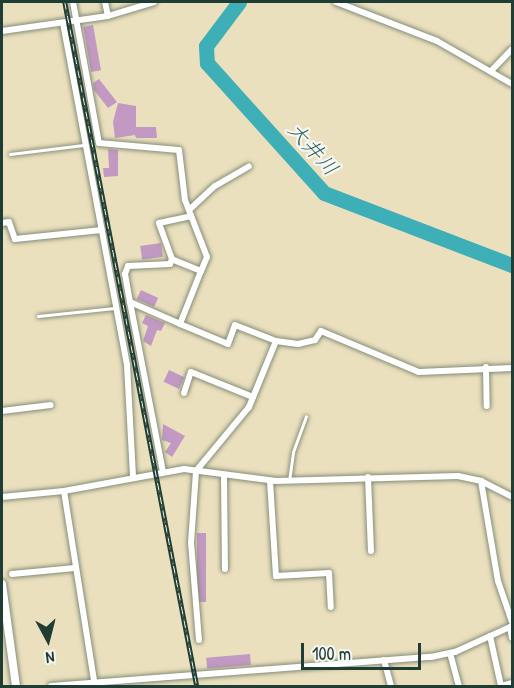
<!DOCTYPE html>
<meta charset="utf-8">
<style>
body{margin:0}
#map{position:relative;width:514px;height:688px;overflow:hidden;background:#ebe0be;font-family:"Patrick Hand","Klee One",sans-serif}
div>[style]{position:absolute}
.river>*{height:15px;margin:-7.5px;padding:0 7.5px;transform-origin:7.5px;border-radius:7.5px;background:#3eafb7}
.building>*{inset:0;background:#c199c2;transform-origin:0 0}
.roads{filter:drop-shadow(0 0 2px #858e79) drop-shadow(0 0 2px #858e79)}
.service>*{height:3px;margin:-1.5px;padding:0 1.5px;transform-origin:1.5px;border-radius:1.5px;background:#fff}
.minor>*{height:6px;margin:-3px;padding:0 3px;transform-origin:3px;border-radius:3px;background:#fff}
.tertiary>*{height:8px;margin:-4px;padding:0 4px;transform-origin:4px;border-radius:4px;background:#fff}
.rail>*{height:4.5px;margin-top:-2.25px;transform-origin:0;background:repeating-linear-gradient(90deg,#f6f6f2 0 7px,#1f3d34 0 14px);box-sizing:border-box;border-block:2px solid #1f3d34}
span{translate:-50% -50%;white-space:nowrap;text-align:center;line-height:1.15;-webkit-text-stroke:4.5px #f6f6f2;paint-order:stroke}
.water-label{font-size:21px;color:#285f5b;font-style:italic}
.frame{position:absolute;inset:0;border:3px solid #1f3d34;pointer-events:none}
.north{position:absolute;left:18px;top:610px;width:60px;height:60px;-webkit-text-stroke:4px #f6f6f2;paint-order:stroke;rotate:173deg;font-size:16px;font-weight:700;line-height:24px;text-align:center;color:#1f3d34}
.north::after{content:'';display:block;margin:auto;width:21px;height:27px;background:#1f3d34;clip-path:polygon(50% 0,100% 100%,50% 72%,0 100%)}
.scale{position:absolute;left:301px;top:643px;width:120px;height:27px;box-sizing:border-box;border:3px solid #1f3d34;border-top:0;padding-left:8px;font-size:18px;line-height:21px;white-space:nowrap;color:#1f3d34;-webkit-text-stroke:4px #f6f6f2;paint-order:stroke}
</style>
<div id="map">
<div class="river">
<div style="left:239px;top:2px;width:55px;rotate:126.9deg"></div>
<div style="left:206px;top:46px;width:17px;rotate:87deg"></div>
<div style="left:207px;top:63px;width:175px;rotate:48deg"></div>
<div style="left:324px;top:193px;width:201px;rotate:21deg"></div>
</div>
<div class="building">
<div style="left:93px;top:25px;width:46px;height:10px;rotate:80deg"></div>
<div style="clip-path:polygon(99px 79px,117px 102px,108px 108px,94px 90px,93px 83px)"></div>
<div style="clip-path:polygon(118px 103px,136px 106px,136px 127px,156px 127px,157px 138px,136px 138px,135px 135px,115px 138px,113px 122px)"></div>
<div style="clip-path:polygon(108px 149px,118px 150px,118px 176px,104px 177px,103px 168px,109px 168px)"></div>
<div style="left:161px;top:243px;width:14px;height:21px;rotate:82deg"></div>
<div style="left:141px;top:290px;width:19px;height:10px;rotate:25deg"></div>
<div style="clip-path:polygon(146px 315px,165px 323px,161px 331px,157px 330px,151px 346px,143px 341px,148px 326px,142px 323px)"></div>
<div style="left:169px;top:370px;width:17px;height:13px;rotate:25deg"></div>
<div style="clip-path:polygon(163px 424px,185px 436px,172px 457px,165px 452px,171px 443px,162px 440px)"></div>
<div style="left:197px;top:533px;width:9px;height:69px"></div>
<div style="left:250px;top:654px;width:11px;height:44px;rotate:85deg"></div>
</div>
<div class="roads">
<div class="service">
<div style="left:10px;top:154px;width:74px;rotate:-7deg"></div>
<div style="left:38px;top:316px;width:77px;rotate:-5.9deg"></div>
<div style="left:289px;top:481px;width:29px;rotate:-82deg"></div>
<div style="left:293px;top:452px;width:38px;rotate:-70deg"></div>
</div>
<div class="minor">
<div style="left:73px;top:2px;width:143px;rotate:79.6deg"></div>
<div style="left:99px;top:143px;width:80px;rotate:5deg"></div>
<div style="left:179px;top:150px;width:50px;rotate:83.2deg"></div>
<div style="left:185px;top:200px;width:61px;rotate:68.9deg"></div>
<div style="left:207px;top:257px;width:15px;rotate:113deg"></div>
<div style="left:105px;top:2px;width:14px;rotate:78deg"></div>
<div style="left:336px;top:2px;width:108px;rotate:21.1deg"></div>
<div style="left:437px;top:41px;width:86px;rotate:29.8deg"></div>
<div style="left:63px;top:23px;width:348px;rotate:79.4deg"></div>
<div style="left:127px;top:365px;width:112px;rotate:86.9deg"></div>
<div style="left:2px;top:31px;width:107px;rotate:-8.1deg"></div>
<div style="left:108px;top:16px;width:48px;rotate:-16.9deg"></div>
<div style="left:491px;top:71px;width:30px;rotate:-46deg"></div>
<div style="left:189px;top:210px;width:35px;rotate:-43deg"></div>
<div style="left:215px;top:186px;width:39px;rotate:-30deg"></div>
<div style="left:2px;top:223px;width:7px;rotate:-8deg"></div>
<div style="left:9px;top:222px;width:18px;rotate:71deg"></div>
<div style="left:15px;top:239px;width:87px;rotate:-5.9deg"></div>
<div style="left:172px;top:259px;width:38px;rotate:-110deg"></div>
<div style="left:159px;top:223px;width:33px;rotate:-12deg"></div>
<div style="left:130px;top:302px;width:55px;rotate:23.7deg"></div>
<div style="left:180px;top:324px;width:57px;rotate:-68.4deg"></div>
<div style="left:201px;top:271px;width:31px;rotate:-158deg"></div>
<div style="left:172px;top:259px;width:5px;rotate:112deg"></div>
<div style="left:170px;top:264px;width:42px;rotate:177.3deg"></div>
<div style="left:128px;top:266px;width:9px;rotate:111deg"></div>
<div style="left:125px;top:274px;width:28px;rotate:80deg"></div>
<div style="left:130px;top:302px;width:173px;rotate:79deg"></div>
<div style="left:180px;top:324px;width:52px;rotate:22.6deg"></div>
<div style="left:228px;top:344px;width:20px;rotate:-70deg"></div>
<div style="left:235px;top:325px;width:44px;rotate:21.3deg"></div>
<div style="left:486px;top:367px;width:39px;rotate:89deg"></div>
<div style="left:184px;top:393px;width:22px;rotate:-72deg"></div>
<div style="left:191px;top:372px;width:67px;rotate:22deg"></div>
<div style="left:2px;top:411px;width:49px;rotate:-7deg"></div>
<div style="left:224px;top:477px;width:92px;rotate:89.4deg"></div>
<div style="left:368px;top:477px;width:74px;rotate:87.7deg"></div>
<div style="left:270px;top:481px;width:95px;rotate:86.4deg"></div>
<div style="left:276px;top:576px;width:53px;rotate:-3.2deg"></div>
<div style="left:329px;top:573px;width:34px;rotate:87deg"></div>
<div style="left:481px;top:481px;width:101px;rotate:80.4deg"></div>
<div style="left:498px;top:581px;width:43px;rotate:71.1deg"></div>
<div style="left:64px;top:491px;width:197px;rotate:81deg"></div>
<div style="left:2px;top:497px;width:62px;rotate:-5.5deg"></div>
<div style="left:64px;top:491px;width:122px;rotate:-10.4deg"></div>
<div style="left:184px;top:469px;width:93px;rotate:7.4deg"></div>
<div style="left:276px;top:481px;width:182px;rotate:-1.6deg"></div>
<div style="left:458px;top:476px;width:24px;rotate:12deg"></div>
<div style="left:481px;top:481px;width:35px;rotate:27deg"></div>
<div style="left:12px;top:574px;width:63px;rotate:-5.4deg"></div>
<div style="left:510px;top:627px;width:11px;rotate:80deg"></div>
<div style="left:490px;top:636px;width:51px;rotate:77.6deg"></div>
<div style="left:199px;top:640px;width:97px;rotate:-94.7deg"></div>
<div style="left:191px;top:543px;width:72px;rotate:-86deg"></div>
<div style="left:196px;top:471px;width:83px;rotate:-50.4deg"></div>
<div style="left:249px;top:407px;width:71px;rotate:-67.8deg"></div>
<div style="left:276px;top:341px;width:22px;rotate:8deg"></div>
<div style="left:298px;top:344px;width:17px;rotate:-13deg"></div>
<div style="left:315px;top:340px;width:11px;rotate:-56deg"></div>
<div style="left:321px;top:331px;width:106px;rotate:22.7deg"></div>
<div style="left:419px;top:372px;width:93px;rotate:-2.5deg"></div>
<div style="left:450px;top:653px;width:34px;rotate:75deg"></div>
<div style="left:384px;top:660px;width:27px;rotate:75deg"></div>
<div style="left:51px;top:686px;width:381px;rotate:-4.4deg"></div>
<div style="left:431px;top:657px;width:25px;rotate:-12deg"></div>
<div style="left:455px;top:652px;width:63px;rotate:-24.5deg"></div>
<div style="left:501px;top:686px;width:11px;rotate:-15deg"></div>
</div>
<div class="tertiary">
<div style="left:2px;top:584px;width:103px;rotate:82.2deg"></div>
</div>
</div>
<div class="rail">
<div style="left:65px;top:2px;width:697px;rotate:79.08deg"></div>
</div>
<div class="water-label">
<span style="left:313px;top:149px;rotate:48deg">大井川</span>
</div>
<div class="frame"></div>
<div class="north">N</div>
<div class="scale">100 m</div>
</div>
